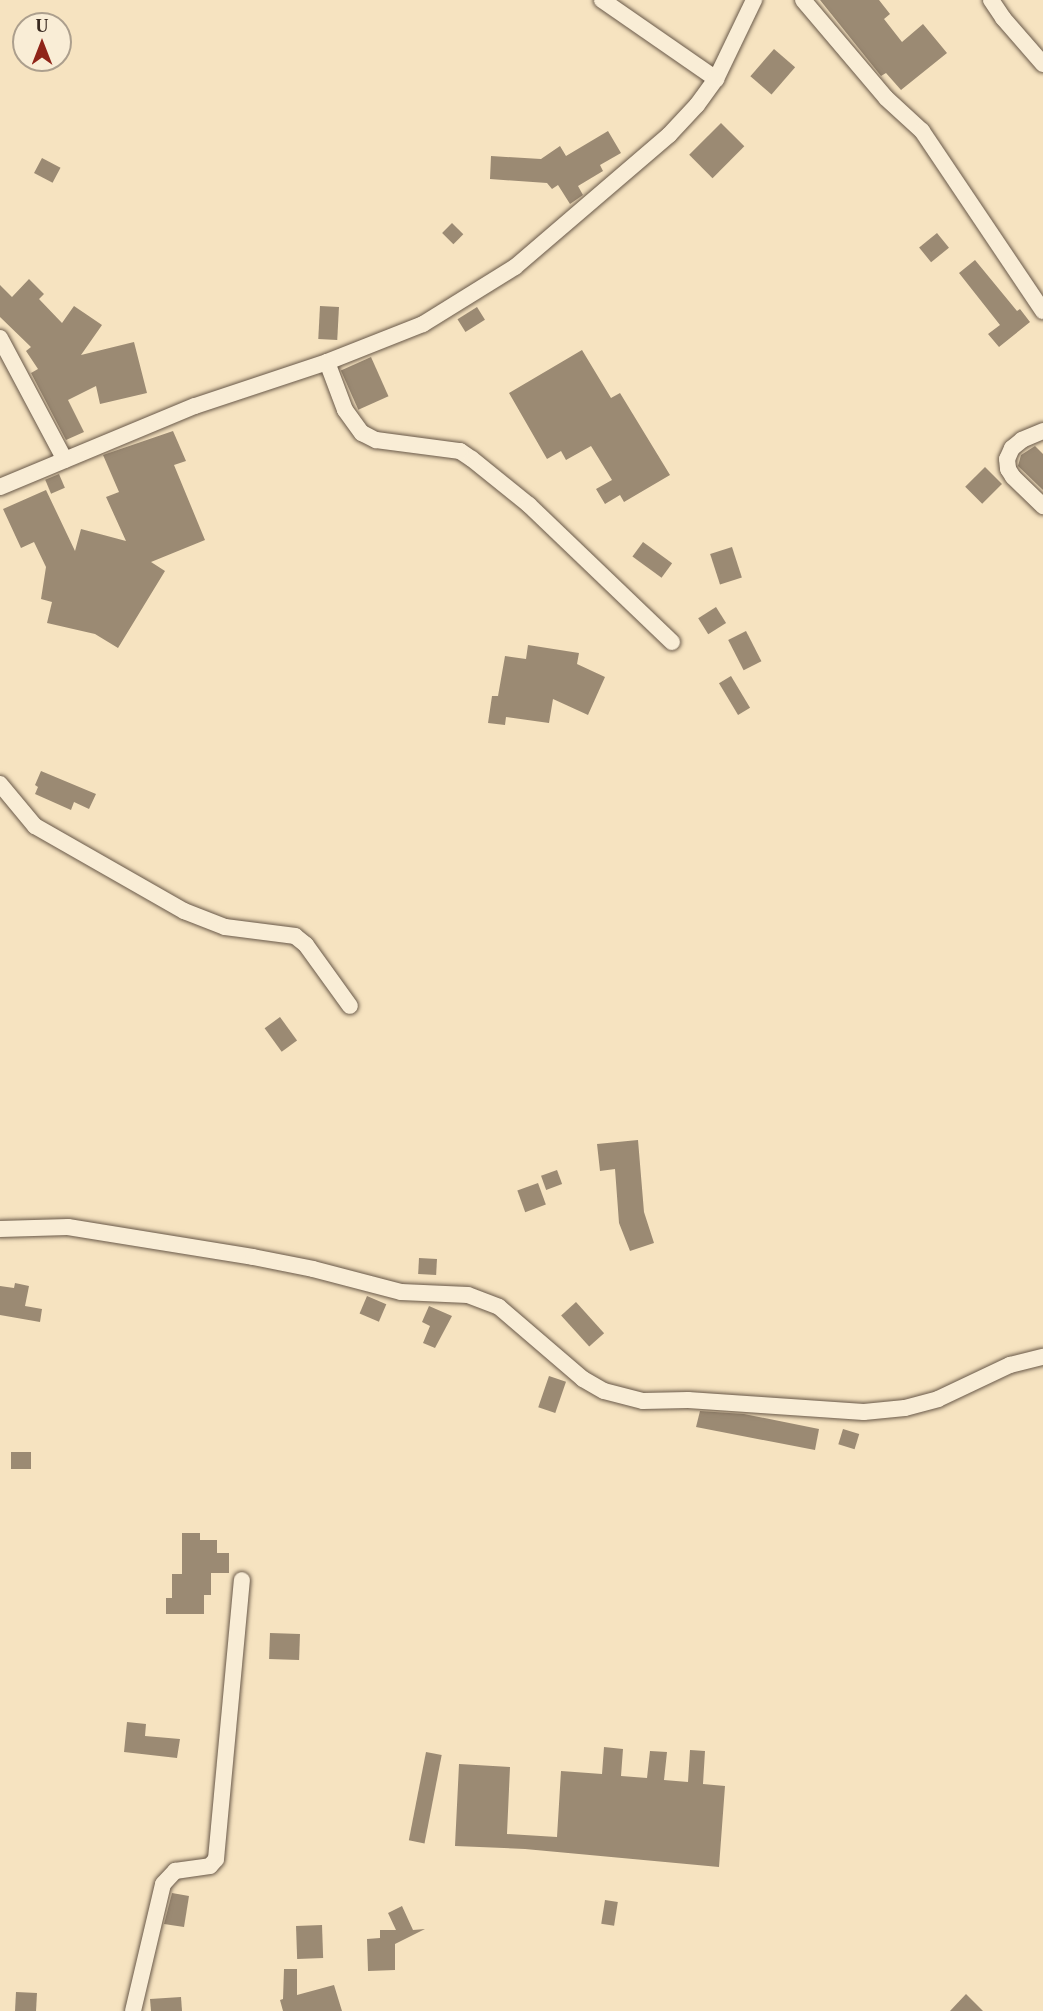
<!DOCTYPE html>
<style>
body{margin:0}
#map{position:relative;width:1043px;height:2011px;overflow:hidden;background:#f6e3c0;font-family:"Libre Caslon Text",serif}
div>[style]{position:absolute}
.building>*{inset:0;background:#9b8a73;transform-origin:0 0}
.roads{filter:drop-shadow(0 0 2px #685848) drop-shadow(0 0 2px #685848)}
.minor>*{height:16px;margin:-8px;padding:0 8px;transform-origin:8px;border-radius:8px;background:#f9edd6}
span{translate:-50% -50%;white-space:nowrap;text-align:center;line-height:1.15;-webkit-text-stroke:5px #f9edd6;paint-order:stroke}
.north{position:absolute;left:12px;top:12px;width:60px;height:60px;box-sizing:border-box;background:#f9edd6;border:2px solid #ac9f8d;border-radius:50%;rotate:0deg;font-size:16px;font-weight:700;line-height:24px;text-align:center;color:#382920}
.north::after{content:'';display:block;margin:auto;width:21px;height:27px;background:#8f2418;clip-path:polygon(50% 0,100% 100%,50% 72%,0 100%)}
</style>
<div id="map">
<div class="building">
<div style="clip-path:polygon(820px 0,879px 0,890px 14px,884px 19px,902px 42px,923px 24px,947px 53px,901px 90px,886px 73px,881px 76px)"></div>
<div style="left:774px;top:49px;width:28px;height:36px;rotate:41deg"></div>
<div style="left:721px;top:123px;width:33px;height:45px;rotate:45deg"></div>
<div style="clip-path:polygon(608px 131px,621px 153px,600px 165px,603px 171px,578px 186px,583px 195px,570px 204px,558px 185px,552px 189px,547px 183px,490px 179px,491px 156px,541px 159px,560px 146px,566px 156px)"></div>
<div style="left:42px;top:158px;width:21px;height:17px;rotate:28deg"></div>
<div style="left:452px;top:223px;width:16px;height:14px;rotate:45deg"></div>
<div style="left:937px;top:233px;width:19px;height:23px;rotate:51deg"></div>
<div style="clip-path:polygon(975px 260px,1017px 311px,1020px 309px,1030px 322px,999px 347px,988px 334px,1000px 325px,959px 273px)"></div>
<div style="clip-path:polygon(29px 279px,44px 294px,39px 299px,62px 323px,74px 306px,102px 325px,81px 355px,134px 342px,147px 393px,100px 404px,96px 386px,68px 400px,84px 432px,66px 440px,31px 373px,38px 369px,26px 351px,31px 347px,0 317px,0 285px,12px 297px)"></div>
<div style="left:320px;top:306px;width:19px;height:33px;rotate:3deg"></div>
<div style="left:477px;top:307px;width:15px;height:23px;rotate:58deg"></div>
<div style="clip-path:polygon(582px 350px,611px 398px,620px 393px,670px 475px,624px 502px,620px 495px,605px 504px,596px 489px,612px 480px,591px 446px,566px 460px,561px 451px,547px 459px,509px 393px)"></div>
<div style="left:371px;top:357px;width:43px;height:33px;rotate:66deg"></div>
<div style="clip-path:polygon(173px 431px,186px 461px,174px 465px,205px 540px,151px 562px,165px 571px,118px 648px,95px 634px,47px 623px,52px 602px,41px 599px,46px 567px,34px 542px,21px 548px,3px 509px,46px 490px,75px 551px,81px 529px,126px 541px,106px 497px,119px 492px,103px 455px)"></div>
<div style="clip-path:polygon(1035px 446px,1043px 454px,1043px 490px,1018px 466px,1021px 455px)"></div>
<div style="left:985px;top:467px;width:24px;height:28px;rotate:45deg"></div>
<div style="left:59px;top:474px;width:15px;height:15px;rotate:67deg"></div>
<div style="left:643px;top:542px;width:36px;height:18px;rotate:36deg"></div>
<div style="left:732px;top:547px;width:32px;height:23px;rotate:72deg"></div>
<div style="left:716px;top:607px;width:19px;height:21px;rotate:58deg"></div>
<div style="left:746px;top:631px;width:34px;height:20px;rotate:63deg"></div>
<div style="clip-path:polygon(528px 645px,579px 653px,577px 664px,605px 677px,588px 715px,553px 699px,549px 723px,506px 717px,505px 725px,488px 723px,492px 696px,498px 696px,505px 656px,526px 659px)"></div>
<div style="left:731px;top:676px;width:37px;height:14px;rotate:59deg"></div>
<div style="clip-path:polygon(41px 771px,96px 794px,89px 809px,74px 802px,71px 810px,35px 794px,38px 787px,35px 785px)"></div>
<div style="left:280px;top:1017px;width:29px;height:19px;rotate:54deg"></div>
<div style="clip-path:polygon(638px 1140px,644px 1212px,654px 1243px,630px 1251px,619px 1223px,615px 1169px,600px 1171px,597px 1144px)"></div>
<div style="left:557px;top:1170px;width:15px;height:17px;rotate:70deg"></div>
<div style="left:538px;top:1183px;width:23px;height:22px;rotate:70deg"></div>
<div style="left:419px;top:1258px;width:18px;height:16px;rotate:3deg"></div>
<div style="clip-path:polygon(15px 1283px,29px 1286px,25px 1306px,42px 1309px,40px 1322px,0 1315px,0 1286px,14px 1288px)"></div>
<div style="left:367px;top:1296px;width:21px;height:19px;rotate:23deg"></div>
<div style="left:576px;top:1302px;width:42px;height:20px;rotate:48deg"></div>
<div style="clip-path:polygon(429px 1306px,452px 1316px,435px 1348px,423px 1343px,430px 1326px,422px 1322px)"></div>
<div style="left:549px;top:1376px;width:18px;height:33px;rotate:19deg"></div>
<div style="clip-path:polygon(700px 1411px,744px 1414px,819px 1429px,815px 1450px,696px 1427px)"></div>
<div style="left:843px;top:1429px;width:17px;height:16px;rotate:17deg"></div>
<div style="left:11px;top:1452px;width:20px;height:17px"></div>
<div style="clip-path:polygon(182px 1533px,200px 1533px,200px 1540px,217px 1540px,217px 1553px,229px 1553px,229px 1573px,211px 1573px,211px 1595px,204px 1595px,204px 1614px,166px 1614px,166px 1598px,172px 1598px,172px 1574px,182px 1574px)"></div>
<div style="left:270px;top:1633px;width:30px;height:26px;rotate:2deg"></div>
<div style="clip-path:polygon(127px 1722px,146px 1724px,145px 1736px,180px 1739px,177px 1758px,124px 1752px)"></div>
<div style="clip-path:polygon(604px 1747px,623px 1749px,621px 1776px,647px 1778px,650px 1751px,667px 1752px,664px 1780px,688px 1782px,690px 1750px,705px 1751px,703px 1784px,725px 1786px,719px 1867px,525px 1849px,455px 1846px,459px 1764px,510px 1767px,507px 1834px,557px 1837px,561px 1771px,602px 1774px)"></div>
<div style="left:426px;top:1752px;width:16px;height:90px;rotate:11deg"></div>
<div style="clip-path:polygon(172px 1893px,189px 1896px,184px 1927px,164px 1924px)"></div>
<div style="left:605px;top:1900px;width:13px;height:24px;rotate:9deg"></div>
<div style="clip-path:polygon(402px 1906px,413px 1930px,425px 1929px,395px 1944px,395px 1970px,368px 1971px,367px 1939px,380px 1938px,380px 1930px,396px 1930px,388px 1913px)"></div>
<div style="left:322px;top:1925px;width:33px;height:26px;rotate:88deg"></div>
<div style="clip-path:polygon(284px 1969px,297px 1969px,297px 1995px,334px 1985px,342px 2011px,283px 2011px,280px 2000px,283px 1999px)"></div>
<div style="left:16px;top:1992px;width:21px;height:19px;rotate:3deg"></div>
<div style="clip-path:polygon(966px 1994px,983px 2011px,950px 2011px)"></div>
<div style="clip-path:polygon(181px 1997px,182px 2011px,151px 2011px,150px 1999px)"></div>
</div>
<div class="roads">
<div class="minor">
<div style="left:602px;top:0;width:139px;rotate:34.7deg"></div>
<div style="left:803px;top:0;width:128px;rotate:49.7deg"></div>
<div style="left:886px;top:98px;width:49px;rotate:42.5deg"></div>
<div style="left:922px;top:131px;width:217px;rotate:56.1deg"></div>
<div style="left:991px;top:0;width:22px;rotate:56deg"></div>
<div style="left:1003px;top:18px;width:61px;rotate:49deg"></div>
<div style="left:0;top:338px;width:138px;rotate:62deg"></div>
<div style="left:327px;top:362px;width:51px;rotate:69.4deg"></div>
<div style="left:345px;top:410px;width:29px;rotate:54deg"></div>
<div style="left:362px;top:433px;width:16px;rotate:27deg"></div>
<div style="left:376px;top:440px;width:85px;rotate:7.5deg"></div>
<div style="left:460px;top:451px;width:14px;rotate:34deg"></div>
<div style="left:472px;top:459px;width:73px;rotate:38.9deg"></div>
<div style="left:529px;top:505px;width:198px;rotate:43.8deg"></div>
<div style="left:1043px;top:431px;width:23px;rotate:157deg"></div>
<div style="left:1022px;top:440px;width:13px;rotate:141deg"></div>
<div style="left:1012px;top:448px;width:12px;rotate:114deg"></div>
<div style="left:1007px;top:459px;width:10px;rotate:84deg"></div>
<div style="left:1008px;top:469px;width:9px;rotate:58deg"></div>
<div style="left:1013px;top:477px;width:42px;rotate:44deg"></div>
<div style="left:0;top:487px;width:211px;rotate:-22.6deg"></div>
<div style="left:195px;top:406px;width:139px;rotate:-18.4deg"></div>
<div style="left:327px;top:362px;width:103px;rotate:-21.6deg"></div>
<div style="left:423px;top:324px;width:108px;rotate:-31.8deg"></div>
<div style="left:515px;top:267px;width:203px;rotate:-40.6deg"></div>
<div style="left:669px;top:135px;width:41px;rotate:-47deg"></div>
<div style="left:697px;top:105px;width:32px;rotate:-54deg"></div>
<div style="left:716px;top:79px;width:88px;rotate:-64.3deg"></div>
<div style="left:0;top:784px;width:55px;rotate:50.2deg"></div>
<div style="left:35px;top:826px;width:172px;rotate:29.7deg"></div>
<div style="left:184px;top:911px;width:44px;rotate:21.3deg"></div>
<div style="left:225px;top:927px;width:71px;rotate:7.3deg"></div>
<div style="left:295px;top:936px;width:14px;rotate:39deg"></div>
<div style="left:306px;top:945px;width:75px;rotate:54.2deg"></div>
<div style="left:0;top:1229px;width:68px;rotate:-1.7deg"></div>
<div style="left:68px;top:1227px;width:187px;rotate:9.2deg"></div>
<div style="left:253px;top:1257px;width:61px;rotate:11.3deg"></div>
<div style="left:313px;top:1269px;width:91px;rotate:14.6deg"></div>
<div style="left:401px;top:1292px;width:67px;rotate:2.6deg"></div>
<div style="left:468px;top:1295px;width:33px;rotate:21deg"></div>
<div style="left:499px;top:1307px;width:111px;rotate:40.6deg"></div>
<div style="left:583px;top:1379px;width:24px;rotate:30deg"></div>
<div style="left:604px;top:1391px;width:40px;rotate:14.4deg"></div>
<div style="left:643px;top:1401px;width:45px;rotate:-1.3deg"></div>
<div style="left:688px;top:1400px;width:176px;rotate:3.9deg"></div>
<div style="left:864px;top:1412px;width:41px;rotate:-5.6deg"></div>
<div style="left:905px;top:1408px;width:34px;rotate:-15deg"></div>
<div style="left:938px;top:1399px;width:80px;rotate:-25.3deg"></div>
<div style="left:1010px;top:1365px;width:34px;rotate:-14deg"></div>
<div style="left:133px;top:2011px;width:130px;rotate:-76.7deg"></div>
<div style="left:163px;top:1884px;width:18px;rotate:-47deg"></div>
<div style="left:175px;top:1871px;width:35px;rotate:-8deg"></div>
<div style="left:210px;top:1866px;width:9px;rotate:-49deg"></div>
<div style="left:216px;top:1859px;width:280px;rotate:-84.7deg"></div>
</div>
</div>
<div class="north">U</div>
</div>
